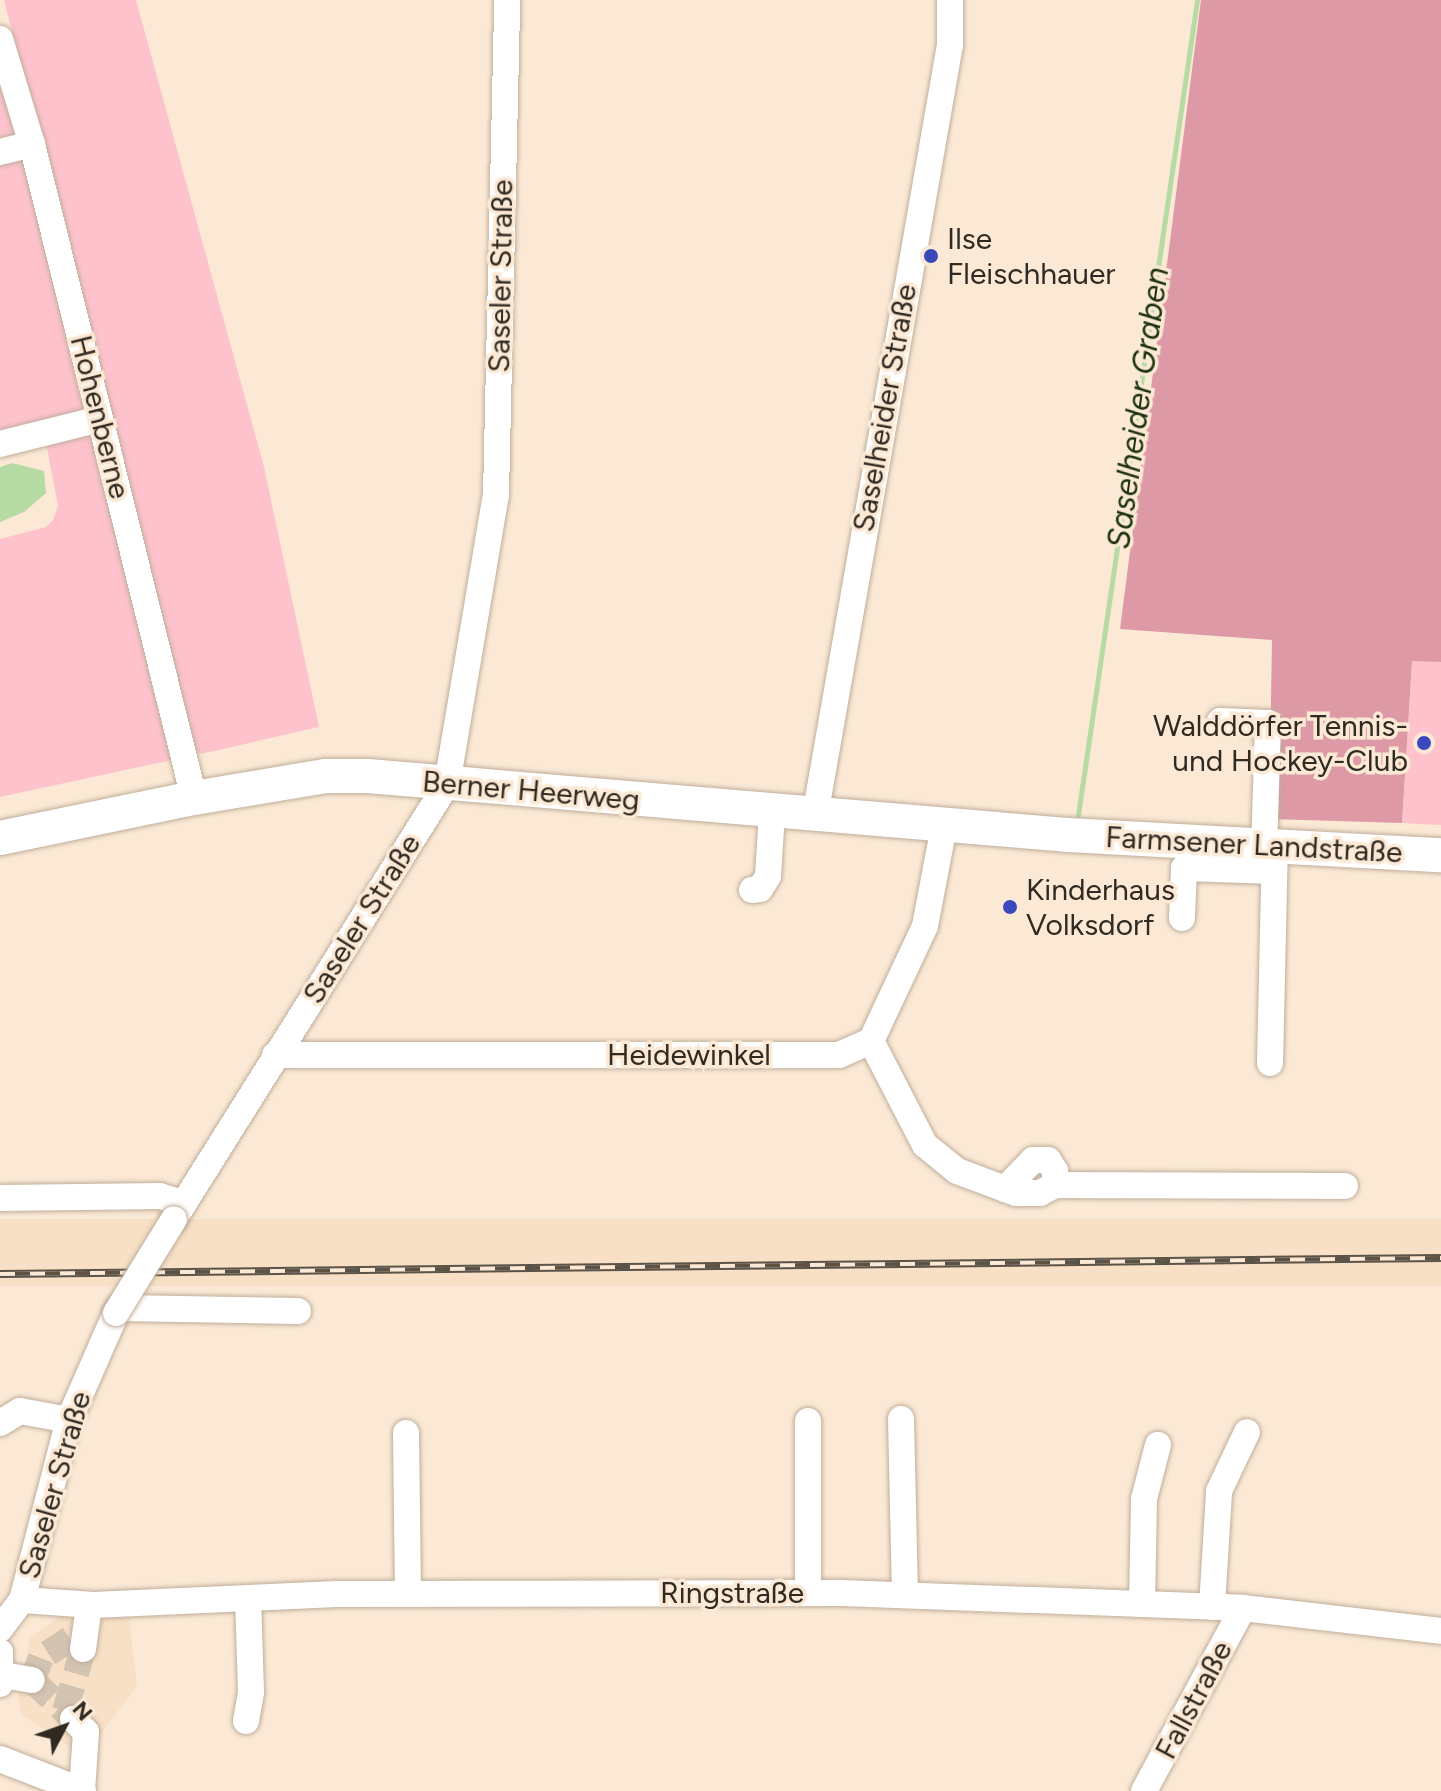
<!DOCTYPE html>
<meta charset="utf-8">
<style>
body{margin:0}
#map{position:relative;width:1441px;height:1791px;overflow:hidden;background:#fbe9d5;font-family:Figtree,sans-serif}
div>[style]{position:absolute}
.built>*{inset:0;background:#f7e0c5;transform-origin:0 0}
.green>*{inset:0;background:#fec2cc}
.forest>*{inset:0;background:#dd99a5}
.water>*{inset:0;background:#b6daa4}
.stream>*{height:5px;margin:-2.5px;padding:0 2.5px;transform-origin:2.5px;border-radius:2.5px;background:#b6daa4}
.minor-tunnel>*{height:26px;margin-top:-13px;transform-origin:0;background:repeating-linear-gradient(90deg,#d3c3b1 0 26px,transparent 0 39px)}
.roads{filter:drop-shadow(0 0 2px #bfae9b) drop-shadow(0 0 2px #bfae9b)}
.minor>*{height:26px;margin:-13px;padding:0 13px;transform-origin:13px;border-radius:13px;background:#fff}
.major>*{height:34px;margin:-17px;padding:0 17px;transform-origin:17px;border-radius:17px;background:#fff}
.rail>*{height:8px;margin-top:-4px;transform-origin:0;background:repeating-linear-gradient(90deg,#fbe9d5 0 15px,#5c5348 0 30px);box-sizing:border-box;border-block:2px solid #5c5348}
.bridges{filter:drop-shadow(0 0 2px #bfae9b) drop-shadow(0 0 2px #bfae9b)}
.minor-bridge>*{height:26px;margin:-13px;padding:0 13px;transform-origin:13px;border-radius:13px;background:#fff}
.dots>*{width:22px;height:22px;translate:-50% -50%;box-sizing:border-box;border:4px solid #fbe9d5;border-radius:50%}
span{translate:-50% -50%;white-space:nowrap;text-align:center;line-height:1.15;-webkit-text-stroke:7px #fbe9d5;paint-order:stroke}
.poi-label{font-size:30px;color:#312a22}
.left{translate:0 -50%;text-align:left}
.right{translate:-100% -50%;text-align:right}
.street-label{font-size:30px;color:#312a22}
.water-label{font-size:32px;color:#1b320c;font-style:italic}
.north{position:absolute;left:24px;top:1687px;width:80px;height:80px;-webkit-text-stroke:6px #fbe9d5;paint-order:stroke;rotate:49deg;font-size:22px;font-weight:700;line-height:32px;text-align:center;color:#312a22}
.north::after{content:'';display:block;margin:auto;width:28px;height:36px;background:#312a22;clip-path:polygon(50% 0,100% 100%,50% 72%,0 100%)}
</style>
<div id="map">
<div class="built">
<div style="left:1441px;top:1219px;width:67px;height:1441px;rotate:90deg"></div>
<div style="clip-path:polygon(129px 1614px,137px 1687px,83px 1756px,21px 1714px,18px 1697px,30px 1638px,61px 1616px)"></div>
</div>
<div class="green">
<div style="clip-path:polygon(4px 0,136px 0,264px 467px,319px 727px,201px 754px,196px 750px)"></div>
<div style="clip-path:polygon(0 62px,19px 133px,0 138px)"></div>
<div style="clip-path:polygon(25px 155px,89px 411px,0 431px,0 161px)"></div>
<div style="clip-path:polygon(93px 431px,172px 760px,0 797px,0 539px,46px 527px,53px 520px,58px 506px,46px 443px)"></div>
<div style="clip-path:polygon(1412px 660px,1441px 662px,1441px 825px,1402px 823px)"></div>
</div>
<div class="forest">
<div style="clip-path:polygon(1201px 0,1441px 0,1441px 662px,1412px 661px,1402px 823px,1269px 819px,1272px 640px,1120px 629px)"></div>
</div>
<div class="water">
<div style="clip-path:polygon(12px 463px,44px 471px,46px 493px,24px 512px,0 522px,0 467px)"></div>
</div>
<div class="stream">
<div style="left:1078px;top:815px;width:824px;rotate:-81.69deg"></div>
</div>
<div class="minor-tunnel">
<div style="left:70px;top:1639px;width:35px;rotate:147deg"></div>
<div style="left:41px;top:1658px;width:24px;rotate:112deg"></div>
<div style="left:32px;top:1680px;width:57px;rotate:43.6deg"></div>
<div style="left:65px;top:1711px;width:65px;rotate:-73.8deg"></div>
</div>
<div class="roads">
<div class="minor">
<div style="left:0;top:39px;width:110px;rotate:73.1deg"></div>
<div style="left:32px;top:144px;width:674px;rotate:76.09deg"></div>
<div style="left:0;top:152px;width:33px;rotate:-14deg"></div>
<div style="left:0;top:444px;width:103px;rotate:-14deg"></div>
<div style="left:1220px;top:721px;width:48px;rotate:2.4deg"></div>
<div style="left:1268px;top:723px;width:124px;rotate:91.8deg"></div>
<div style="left:815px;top:816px;width:783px;rotate:-80.07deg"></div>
<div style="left:950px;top:45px;width:45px;rotate:-90deg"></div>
<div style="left:752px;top:890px;width:8px;rotate:-7deg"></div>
<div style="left:760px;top:889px;width:15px;rotate:-58deg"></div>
<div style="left:768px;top:876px;width:64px;rotate:-86.4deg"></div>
<div style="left:1182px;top:918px;width:50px;rotate:-87.7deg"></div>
<div style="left:1184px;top:868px;width:90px;rotate:1.9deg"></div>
<div style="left:871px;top:1041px;width:117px;rotate:62.6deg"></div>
<div style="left:925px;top:1145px;width:41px;rotate:39.1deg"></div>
<div style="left:957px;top:1171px;width:51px;rotate:20.6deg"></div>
<div style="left:1005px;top:1189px;width:12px;rotate:20deg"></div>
<div style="left:1016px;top:1193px;width:24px"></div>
<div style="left:1040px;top:1193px;width:17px;rotate:-28deg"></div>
<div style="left:1055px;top:1185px;width:14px;rotate:-90deg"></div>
<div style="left:1055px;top:1171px;width:13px;rotate:-122deg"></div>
<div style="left:1048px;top:1160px;width:15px;rotate:180deg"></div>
<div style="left:1033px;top:1160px;width:40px;rotate:134deg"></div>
<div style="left:275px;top:1055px;width:564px"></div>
<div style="left:839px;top:1055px;width:35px;rotate:-24deg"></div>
<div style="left:871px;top:1041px;width:127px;rotate:-64.8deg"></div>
<div style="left:925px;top:926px;width:102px;rotate:-79.2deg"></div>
<div style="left:1270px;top:1063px;width:216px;rotate:-88.7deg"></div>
<div style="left:1055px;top:1185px;width:290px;rotate:0.2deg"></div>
<div style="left:0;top:1198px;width:160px;rotate:-0.7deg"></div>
<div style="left:160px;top:1196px;width:25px;rotate:18deg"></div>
<div style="left:174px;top:1219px;width:514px;rotate:-57.89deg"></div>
<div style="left:447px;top:784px;width:293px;rotate:-80.4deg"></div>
<div style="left:496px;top:495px;width:495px;rotate:-88.7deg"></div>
<div style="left:119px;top:1308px;width:179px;rotate:1deg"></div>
<div style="left:901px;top:1419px;width:176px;rotate:88.7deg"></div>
<div style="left:808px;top:1421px;width:172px;rotate:90deg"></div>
<div style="left:0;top:1423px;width:23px;rotate:-31deg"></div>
<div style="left:20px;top:1411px;width:50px;rotate:10.4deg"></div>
<div style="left:406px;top:1433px;width:161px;rotate:89.3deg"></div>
<div style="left:22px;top:1600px;width:71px;rotate:4deg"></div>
<div style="left:93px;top:1605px;width:244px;rotate:-2.6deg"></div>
<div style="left:337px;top:1594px;width:504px;rotate:-0.11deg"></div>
<div style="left:841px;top:1593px;width:402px;rotate:2.1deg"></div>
<div style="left:1243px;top:1608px;width:199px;rotate:6.6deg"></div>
<div style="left:1142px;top:1604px;width:105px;rotate:-88.9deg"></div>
<div style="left:1144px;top:1499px;width:56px;rotate:-75.5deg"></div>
<div style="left:1212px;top:1607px;width:116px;rotate:-86.5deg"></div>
<div style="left:1219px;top:1491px;width:65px;rotate:-64.6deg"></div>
<div style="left:0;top:1629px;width:36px;rotate:-53deg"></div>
<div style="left:22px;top:1600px;width:186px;rotate:-75.4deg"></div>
<div style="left:69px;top:1420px;width:117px;rotate:-66.3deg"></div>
<div style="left:83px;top:1649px;width:44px;rotate:-82.2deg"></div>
<div style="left:0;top:1652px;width:32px;rotate:90deg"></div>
<div style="left:3px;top:1675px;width:29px;rotate:10deg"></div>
<div style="left:73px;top:1719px;width:18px;rotate:45deg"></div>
<div style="left:86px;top:1732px;width:58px;rotate:93.9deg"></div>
<div style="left:246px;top:1721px;width:29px;rotate:-80deg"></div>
<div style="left:251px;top:1692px;width:94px;rotate:-91.8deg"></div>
<div style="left:0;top:1759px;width:89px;rotate:21.1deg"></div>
<div style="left:1144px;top:1791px;width:208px;rotate:-61.6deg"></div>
</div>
<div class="major">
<div style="left:0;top:838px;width:198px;rotate:-11.7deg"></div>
<div style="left:194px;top:798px;width:134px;rotate:-9.5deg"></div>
<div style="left:326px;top:776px;width:42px"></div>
<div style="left:368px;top:776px;width:701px;rotate:4.82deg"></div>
<div style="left:1067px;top:835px;width:375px;rotate:3.1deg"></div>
</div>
</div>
<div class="rail">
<div style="left:0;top:1274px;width:1441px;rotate:-0.64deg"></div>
</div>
<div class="bridges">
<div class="minor-bridge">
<div style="left:116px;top:1313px;width:110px;rotate:-58.3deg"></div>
</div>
</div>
<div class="dots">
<div style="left:931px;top:256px;background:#3b49bc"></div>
<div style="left:1424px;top:743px;background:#3b49bc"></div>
<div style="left:1010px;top:907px;background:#3b49bc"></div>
</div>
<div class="poi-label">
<span class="left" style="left:947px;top:256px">Ilse<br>Fleischhauer</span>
<span class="right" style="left:1408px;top:743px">Walddörfer Tennis-<br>und Hockey-Club</span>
<span class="left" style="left:1026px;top:907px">Kinderhaus<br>Volksdorf</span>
</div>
<div class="street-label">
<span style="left:501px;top:276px;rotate:-89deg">Saseler Straße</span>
<span style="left:885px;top:408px;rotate:-80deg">Saselheider Straße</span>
<span style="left:100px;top:417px;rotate:76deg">Hohenberne</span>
<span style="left:531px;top:791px;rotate:5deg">Berner Heerweg</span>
<span style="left:1254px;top:845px;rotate:3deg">Farmsener Landstraße</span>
<span style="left:362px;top:919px;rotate:-58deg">Saseler Straße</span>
<span style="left:689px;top:1055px">Heidewinkel</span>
<span style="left:55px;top:1485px;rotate:-74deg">Saseler Straße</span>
<span style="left:732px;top:1593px">Ringstraße</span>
<span style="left:1194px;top:1700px;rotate:-62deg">Fallstraße</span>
</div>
<div class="water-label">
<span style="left:1138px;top:408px;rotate:-82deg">Saselheider Graben</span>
</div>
<div class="north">N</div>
</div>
